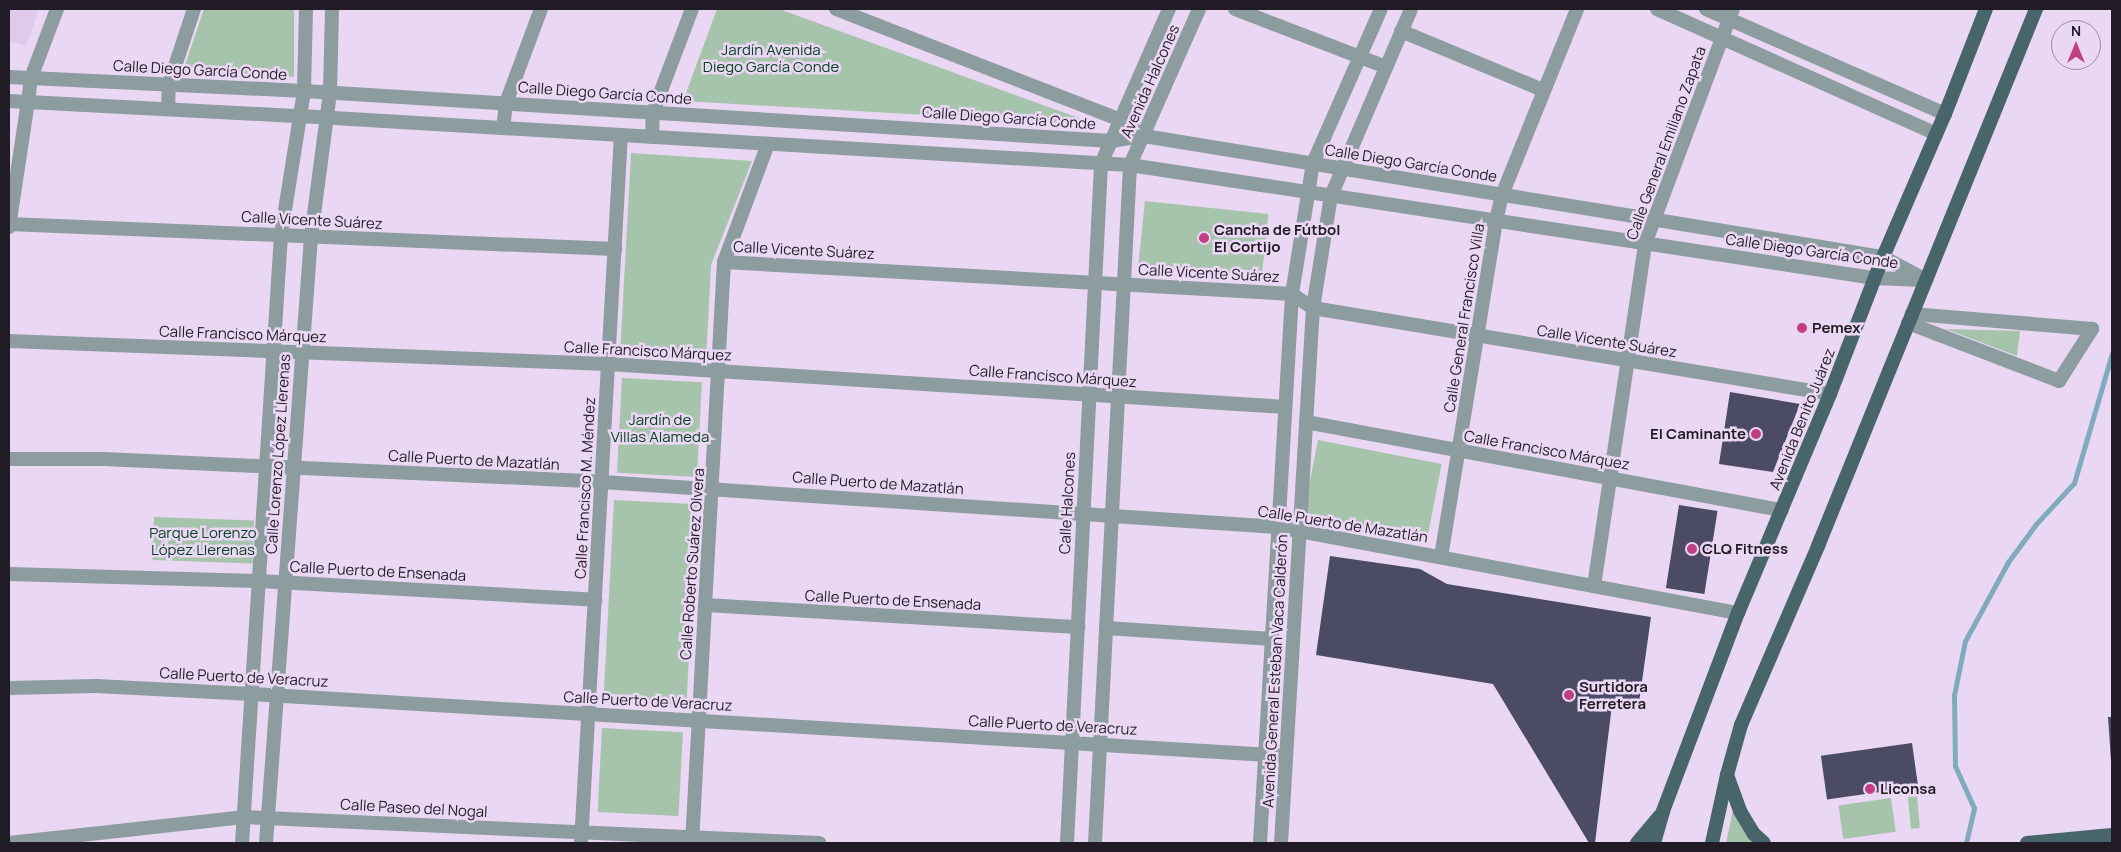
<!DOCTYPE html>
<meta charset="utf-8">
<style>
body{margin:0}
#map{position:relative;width:2121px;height:852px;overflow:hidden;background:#ead7f3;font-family:Manrope,sans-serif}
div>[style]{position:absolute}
.built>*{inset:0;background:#e0c9ea}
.green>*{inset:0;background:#a6c3ac;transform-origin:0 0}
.stream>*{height:5px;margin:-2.5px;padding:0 2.5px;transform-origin:2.5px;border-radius:2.5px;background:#7fabbc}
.building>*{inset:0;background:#4c4b64;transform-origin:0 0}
.minor>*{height:14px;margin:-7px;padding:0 7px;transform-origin:7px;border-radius:7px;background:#8c9c9f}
.tertiary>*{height:14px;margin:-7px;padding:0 7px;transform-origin:7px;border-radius:7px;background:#8c9c9f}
.primary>*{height:14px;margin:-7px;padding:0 7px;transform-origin:7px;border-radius:7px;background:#47656b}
.dots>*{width:14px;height:14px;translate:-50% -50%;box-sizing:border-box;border:2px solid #ead7f3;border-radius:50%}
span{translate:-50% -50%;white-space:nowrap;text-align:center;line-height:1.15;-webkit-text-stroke:5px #ead7f3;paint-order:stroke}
.park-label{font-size:15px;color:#084320}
.street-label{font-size:15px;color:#211b25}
.poi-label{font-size:15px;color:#211b25;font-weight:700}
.left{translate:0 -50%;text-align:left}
.right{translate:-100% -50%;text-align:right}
.frame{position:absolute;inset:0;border:10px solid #211b25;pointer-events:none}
.north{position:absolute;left:2051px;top:20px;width:50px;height:50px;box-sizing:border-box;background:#ead7f3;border:1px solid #9a8ca1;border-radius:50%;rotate:0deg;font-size:14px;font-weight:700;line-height:20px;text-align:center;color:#211b25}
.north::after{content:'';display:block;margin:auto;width:18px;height:22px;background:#c23e82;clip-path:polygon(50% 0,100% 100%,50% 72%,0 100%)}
</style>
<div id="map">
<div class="built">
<div style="clip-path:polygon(9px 9px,39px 9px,26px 46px,9px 41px)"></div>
</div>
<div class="green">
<div style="clip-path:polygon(204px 9px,294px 9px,294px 77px,183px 71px)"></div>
<div style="clip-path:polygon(717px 9px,779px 9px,1098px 125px,683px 101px)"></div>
<div style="clip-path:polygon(631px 153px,752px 161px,711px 265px,706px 361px,620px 356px)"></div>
<div style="left:1145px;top:201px;width:124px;height:63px;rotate:6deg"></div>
<div style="clip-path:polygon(1946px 329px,2020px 331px,2017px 356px)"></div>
<div style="left:622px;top:378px;width:80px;height:95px;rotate:3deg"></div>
<div style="left:1318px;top:440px;width:126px;height:77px;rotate:11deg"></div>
<div style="left:614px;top:500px;width:83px;height:201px;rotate:3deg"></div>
<div style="left:154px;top:517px;width:100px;height:43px;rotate:2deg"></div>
<div style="left:602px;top:728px;width:81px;height:84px;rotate:3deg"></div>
<div style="left:1917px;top:796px;width:32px;height:9px;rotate:85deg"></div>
<div style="left:1891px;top:798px;width:34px;height:53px;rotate:82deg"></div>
<div style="clip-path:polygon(1733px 810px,1745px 833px,1755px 843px,1726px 843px)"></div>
</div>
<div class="stream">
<div style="left:1966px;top:843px;width:36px;rotate:-77deg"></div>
<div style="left:1974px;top:808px;width:46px;rotate:-114.3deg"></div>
<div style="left:1955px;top:766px;width:71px;rotate:-90.8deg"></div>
<div style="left:1954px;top:695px;width:55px;rotate:-78.5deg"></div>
<div style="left:1965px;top:641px;width:90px;rotate:-61.4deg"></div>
<div style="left:2008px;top:562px;width:47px;rotate:-53.6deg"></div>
<div style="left:2036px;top:524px;width:56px;rotate:-47.2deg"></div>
<div style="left:2074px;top:483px;width:135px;rotate:-73.7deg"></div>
</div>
<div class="building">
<div style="clip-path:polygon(1730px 392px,1800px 404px,1773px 472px,1719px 464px)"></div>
<div style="left:1679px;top:505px;width:39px;height:84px;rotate:9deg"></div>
<div style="clip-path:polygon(1330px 556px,1420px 569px,1447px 584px,1651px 617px,1638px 710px,1612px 705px,1595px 843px,1589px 843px,1493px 684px,1316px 655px)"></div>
<div style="clip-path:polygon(2108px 717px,2112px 717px,2112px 761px,2111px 761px)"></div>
<div style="left:1912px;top:743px;width:44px;height:92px;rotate:82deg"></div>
</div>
<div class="minor">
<div style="left:836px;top:9px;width:305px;rotate:21.3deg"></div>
<div style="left:1120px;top:120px;width:29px;rotate:34deg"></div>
<div style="left:1235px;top:9px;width:162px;rotate:21deg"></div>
<div style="left:1657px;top:9px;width:306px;rotate:24.1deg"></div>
<div style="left:1706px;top:9px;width:261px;rotate:23.7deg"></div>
<div style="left:1401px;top:31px;width:154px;rotate:22.6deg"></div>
<div style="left:168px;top:109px;width:25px;rotate:-88deg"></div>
<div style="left:169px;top:84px;width:79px;rotate:-71.6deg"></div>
<div style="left:503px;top:128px;width:25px;rotate:-83deg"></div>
<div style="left:506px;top:103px;width:100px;rotate:-69.6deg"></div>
<div style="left:9px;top:224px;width:607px;rotate:2.36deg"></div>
<div style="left:9px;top:227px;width:126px;rotate:-81.4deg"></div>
<div style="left:724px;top:262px;width:569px;rotate:3.22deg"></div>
<div style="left:1292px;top:294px;width:25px;rotate:34deg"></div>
<div style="left:1313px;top:308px;width:524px;rotate:9.44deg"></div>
<div style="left:1908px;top:323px;width:162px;rotate:21deg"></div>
<div style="left:2059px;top:381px;width:62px;rotate:-57.6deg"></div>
<div style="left:2092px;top:329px;width:181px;rotate:-175.2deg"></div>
<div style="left:9px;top:341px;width:599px;rotate:2.2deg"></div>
<div style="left:608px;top:364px;width:678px;rotate:3.63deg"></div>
<div style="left:1306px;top:422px;width:484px;rotate:10.5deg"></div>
<div style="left:9px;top:459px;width:95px"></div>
<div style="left:104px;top:459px;width:499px;rotate:2.6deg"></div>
<div style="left:602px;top:482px;width:677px;rotate:3.81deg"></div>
<div style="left:1278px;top:527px;width:468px;rotate:10.6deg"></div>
<div style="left:1441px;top:557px;width:340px;rotate:-80.7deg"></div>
<div style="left:1496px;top:221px;width:27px;rotate:-77deg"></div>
<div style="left:1502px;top:195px;width:201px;rotate:-68deg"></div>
<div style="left:9px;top:574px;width:250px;rotate:1.6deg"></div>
<div style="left:259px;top:581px;width:337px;rotate:3.2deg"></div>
<div style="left:1594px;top:586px;width:346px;rotate:-81.5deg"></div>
<div style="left:1645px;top:244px;width:251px;rotate:-69.5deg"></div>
<div style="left:706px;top:605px;width:373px;rotate:3.4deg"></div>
<div style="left:1106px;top:628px;width:166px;rotate:3.8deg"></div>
<div style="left:9px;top:688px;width:87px;rotate:-1.3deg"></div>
<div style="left:96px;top:686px;width:156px;rotate:2.9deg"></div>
<div style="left:252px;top:694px;width:1036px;rotate:3.43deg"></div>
<div style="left:9px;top:843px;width:236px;rotate:-6.3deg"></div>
<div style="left:244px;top:817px;width:576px;rotate:2.59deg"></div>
<div style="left:242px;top:843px;width:609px;rotate:-86.33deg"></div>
<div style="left:281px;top:235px;width:146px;rotate:-80.9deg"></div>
<div style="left:304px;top:91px;width:82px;rotate:-88.6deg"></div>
<div style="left:266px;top:843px;width:608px;rotate:-85.75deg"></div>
<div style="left:311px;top:237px;width:146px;rotate:-82.5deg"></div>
<div style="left:330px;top:92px;width:83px;rotate:-88.6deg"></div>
<div style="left:581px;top:843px;width:709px;rotate:-86.77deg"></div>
<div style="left:692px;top:843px;width:582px;rotate:-86.85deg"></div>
<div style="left:724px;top:262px;width:126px;rotate:-69.6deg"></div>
<div style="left:1067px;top:843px;width:680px;rotate:-87.13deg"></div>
<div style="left:1101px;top:164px;width:169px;rotate:-66.3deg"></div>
<div style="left:1095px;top:843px;width:679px;rotate:-87.04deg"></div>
<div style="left:1130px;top:165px;width:171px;rotate:-66.1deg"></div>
<div style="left:1260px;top:843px;width:550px;rotate:-86.66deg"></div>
<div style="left:1292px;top:294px;width:133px;rotate:-80.9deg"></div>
<div style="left:1313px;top:163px;width:168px;rotate:-66.2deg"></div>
<div style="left:1281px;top:843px;width:536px;rotate:-86.58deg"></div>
<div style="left:1313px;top:308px;width:113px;rotate:-80.9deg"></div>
<div style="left:1331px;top:196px;width:203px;rotate:-66.8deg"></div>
</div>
<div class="tertiary">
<div style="left:9px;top:77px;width:295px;rotate:2.7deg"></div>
<div style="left:304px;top:91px;width:809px;rotate:3.55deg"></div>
<div style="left:1111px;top:141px;width:33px;rotate:-9deg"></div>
<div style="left:1144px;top:136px;width:749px;rotate:9.3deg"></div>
<div style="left:1883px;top:257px;width:49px;rotate:28.1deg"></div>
<div style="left:9px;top:101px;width:291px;rotate:3deg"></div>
<div style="left:300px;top:116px;width:831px;rotate:3.38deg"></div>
<div style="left:1130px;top:165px;width:753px;rotate:8.64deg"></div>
<div style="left:1874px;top:278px;width:49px;rotate:2.3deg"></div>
<div style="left:28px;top:102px;width:24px;rotate:-83deg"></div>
<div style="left:31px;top:78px;width:74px;rotate:-69.4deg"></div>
<div style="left:652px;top:137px;width:25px;rotate:-88deg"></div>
<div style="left:653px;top:112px;width:110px;rotate:-69.3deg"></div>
</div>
<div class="primary">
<div style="left:1727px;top:775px;width:38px;rotate:70deg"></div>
<div style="left:1740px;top:811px;width:27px;rotate:59deg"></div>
<div style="left:1754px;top:834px;width:13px;rotate:42deg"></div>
<div style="left:1637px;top:843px;width:35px;rotate:-50deg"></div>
<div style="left:1654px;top:843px;width:33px;rotate:-74deg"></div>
<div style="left:1663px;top:811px;width:212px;rotate:-69.3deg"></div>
<div style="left:1738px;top:613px;width:238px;rotate:-67.2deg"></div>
<div style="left:1830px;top:394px;width:147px;rotate:-68.9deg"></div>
<div style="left:1883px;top:257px;width:156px;rotate:-66.6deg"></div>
<div style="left:1945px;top:114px;width:113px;rotate:-68.7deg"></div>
<div style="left:1712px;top:843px;width:70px;rotate:-77.6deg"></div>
<div style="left:1727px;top:775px;width:52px;rotate:-74.4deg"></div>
<div style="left:1741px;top:725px;width:195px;rotate:-66.7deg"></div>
<div style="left:1818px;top:546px;width:580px;rotate:-67.9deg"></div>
<div style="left:2027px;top:843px;width:85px;rotate:-5.4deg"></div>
</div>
<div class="dots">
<div style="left:1204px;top:238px;background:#c23e82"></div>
<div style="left:1802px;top:328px;background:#c23e82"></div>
<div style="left:1756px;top:434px;background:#c23e82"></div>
<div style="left:1692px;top:549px;background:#c23e82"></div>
<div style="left:1569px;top:695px;background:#c23e82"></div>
<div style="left:1870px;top:789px;background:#c23e82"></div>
</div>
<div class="park-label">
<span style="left:771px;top:58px">Jardín Avenida<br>Diego García Conde</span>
<span style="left:660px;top:428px">Jardín de<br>Villas Alameda</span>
<span style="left:203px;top:541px">Parque Lorenzo<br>López Llerenas</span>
</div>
<div class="street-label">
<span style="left:200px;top:70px;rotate:3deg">Calle Diego García Conde</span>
<span style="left:1150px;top:81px;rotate:-66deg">Avenida Halcones</span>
<span style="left:605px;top:93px;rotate:4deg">Calle Diego García Conde</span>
<span style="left:1009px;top:118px;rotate:4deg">Calle Diego García Conde</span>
<span style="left:1666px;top:143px;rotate:-70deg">Calle General Emiliano Zapata</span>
<span style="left:1411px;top:163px;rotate:9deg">Calle Diego García Conde</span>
<span style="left:312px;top:220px;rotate:3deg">Calle Vicente Suárez</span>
<span style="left:804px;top:250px;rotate:3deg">Calle Vicente Suárez</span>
<span style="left:1812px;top:251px;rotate:8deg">Calle Diego García Conde</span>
<span style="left:1209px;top:273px;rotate:3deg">Calle Vicente Suárez</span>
<span style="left:1464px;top:318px;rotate:-81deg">Calle General Francisco Villa</span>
<span style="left:243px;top:334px;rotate:2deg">Calle Francisco Márquez</span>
<span style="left:1607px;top:341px;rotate:9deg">Calle Vicente Suárez</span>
<span style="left:648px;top:351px;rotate:3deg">Calle Francisco Márquez</span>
<span style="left:1053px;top:376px;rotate:4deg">Calle Francisco Márquez</span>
<span style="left:1802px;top:419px;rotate:-68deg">Avenida Benito Juárez</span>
<span style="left:1547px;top:450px;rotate:10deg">Calle Francisco Márquez</span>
<span style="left:278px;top:454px;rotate:-86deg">Calle Lorenzo López Llerenas</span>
<span style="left:474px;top:460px;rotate:3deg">Calle Puerto de Mazatlán</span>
<span style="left:878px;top:483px;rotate:4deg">Calle Puerto de Mazatlán</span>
<span style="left:585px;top:488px;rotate:-87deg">Calle Francisco M. Méndez</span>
<span style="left:1067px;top:503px;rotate:-87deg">Calle Halcones</span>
<span style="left:1343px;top:524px;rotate:9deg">Calle Puerto de Mazatlán</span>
<span style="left:692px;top:564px;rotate:-86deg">Calle Roberto Suárez Olvera</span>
<span style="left:378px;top:571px;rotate:3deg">Calle Puerto de Ensenada</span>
<span style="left:893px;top:600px;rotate:3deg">Calle Puerto de Ensenada</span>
<span style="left:1275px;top:671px;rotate:-87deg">Avenida General Esteban Vaca Calderón</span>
<span style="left:244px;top:677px;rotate:3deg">Calle Puerto de Veracruz</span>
<span style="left:648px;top:701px;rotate:3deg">Calle Puerto de Veracruz</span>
<span style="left:1053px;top:725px;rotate:3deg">Calle Puerto de Veracruz</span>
<span style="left:414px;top:808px;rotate:3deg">Calle Paseo del Nogal</span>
</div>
<div class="poi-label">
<span class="left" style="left:1214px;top:238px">Cancha de Fútbol<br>El Cortijo</span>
<span class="left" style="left:1812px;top:328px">Pemex</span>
<span class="right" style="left:1746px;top:434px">El Caminante</span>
<span class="left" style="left:1702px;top:549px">CLQ Fitness</span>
<span class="left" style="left:1579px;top:695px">Surtidora<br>Ferretera</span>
<span class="left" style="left:1880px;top:789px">Liconsa</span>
</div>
<div class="frame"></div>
<div class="north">N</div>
</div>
